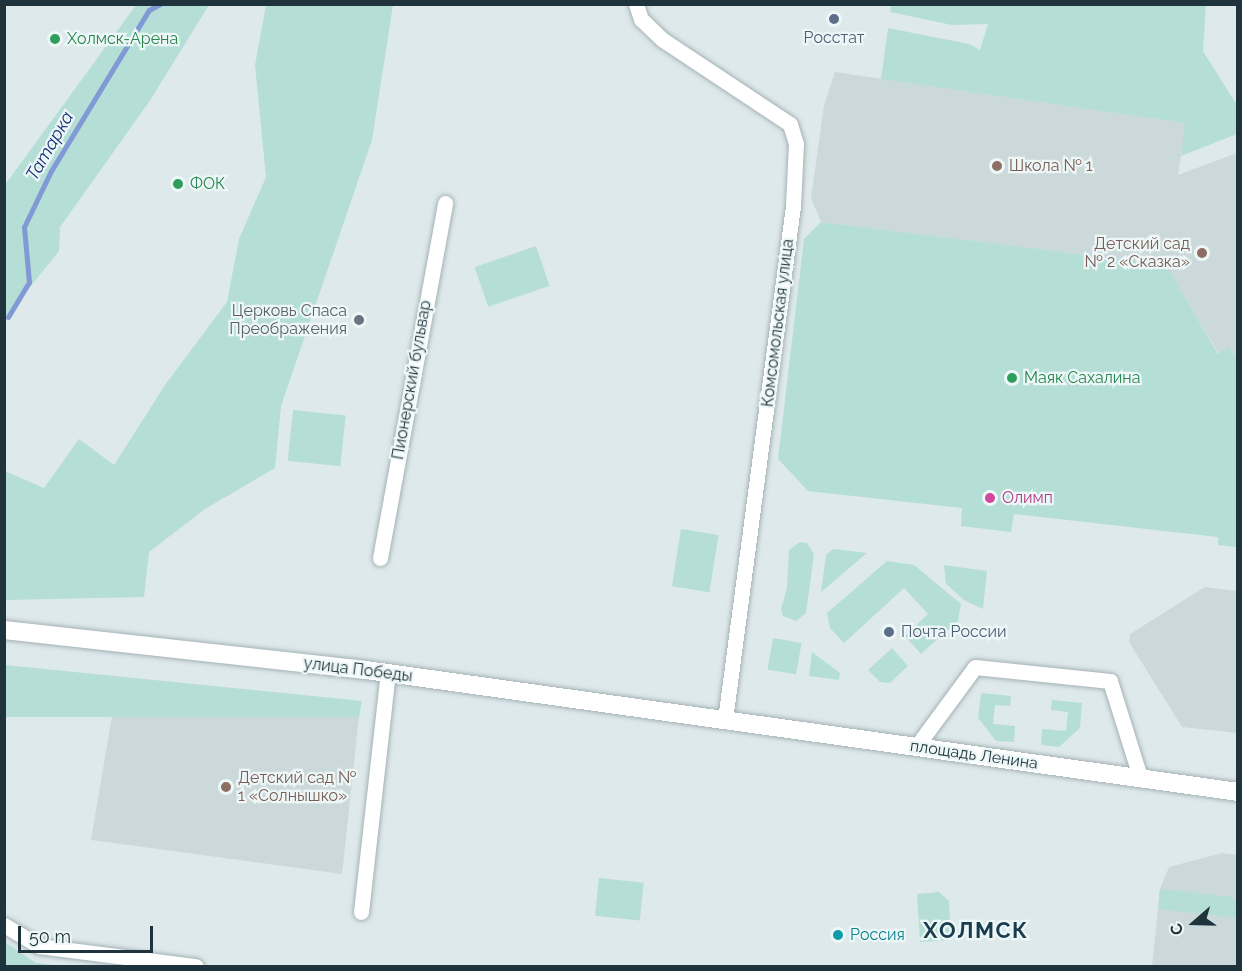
<!DOCTYPE html>
<meta charset="utf-8">
<style>
body{margin:0}
#map{position:relative;width:1242px;height:971px;overflow:hidden;background:#dee9eb;font-family:Raleway,sans-serif}
div>[style]{position:absolute}
.built>*{inset:0;background:#ccd9da}
.green>*{inset:0;background:#b5ded7;transform-origin:0 0}
.stream>*{height:5px;margin:-2.5px;padding:0 2.5px;transform-origin:2.5px;border-radius:2.5px;background:#8199d4}
.roads{filter:drop-shadow(0 0 2px #a4b2b6) drop-shadow(0 0 2px #a4b2b6)}
.street>*{height:15px;margin:-7.5px;padding:0 7.5px;transform-origin:7.5px;border-radius:7.5px;background:#fff}
.secondary>*{height:18px;margin:-9px;padding:0 9px;transform-origin:9px;border-radius:9px;background:#fff}
.dots>*{width:16px;height:16px;translate:-50% -50%;box-sizing:border-box;border:3px solid #eef7f7;border-radius:50%}
span{translate:-50% -50%;white-space:nowrap;text-align:center;line-height:1.15;-webkit-text-stroke:4.5px #eef7f7;paint-order:stroke}
.service-label{font-size:16px;color:#4e5e75}
.left{translate:0 -50%;text-align:left}
.leisure-label{font-size:16px;color:#27864d}
.education-label{font-size:16px;color:#785e54}
.right{translate:-100% -50%;text-align:right}
.worship-label{font-size:16px;color:#5b616d}
.street-label{font-size:16px;color:#1e333b}
.hotel-label{font-size:16px;color:#b23c85}
.culture-label{font-size:16px;color:#0d838f}
.water-label{font-size:18px;color:#15317a;font-style:italic}
.district-label{font-size:22px;color:#193d4e;font-weight:700;letter-spacing:1.5px}
.frame{position:absolute;inset:0;border:6px solid #1e333b;pointer-events:none}
.north{position:absolute;left:1164px;top:893px;width:60px;height:60px;-webkit-text-stroke:4px #eef7f7;paint-order:stroke;rotate:250deg;font-size:16px;font-weight:700;line-height:24px;text-align:center;color:#1e333b}
.north::after{content:'';display:block;margin:auto;width:21px;height:27px;background:#1e333b;clip-path:polygon(50% 0,100% 100%,50% 72%,0 100%)}
.scale{position:absolute;left:18px;top:926px;width:135px;height:27px;box-sizing:border-box;border:3px solid #1e333b;border-top:0;padding-left:8px;font-size:18px;line-height:21px;white-space:nowrap;color:#1e333b;-webkit-text-stroke:4px #eef7f7;paint-order:stroke}
</style>
<div id="map">
<div class="built">
<div style="clip-path:polygon(835px 72px,1186px 123px,1178px 175px,1237px 153px,1237px 359px,1229px 347px,1219px 354px,1165px 265px,821px 222px,811px 198px,824px 105px)"></div>
<div style="clip-path:polygon(1205px 587px,1237px 591px,1237px 733px,1182px 727px,1129px 642px,1130px 634px)"></div>
<div style="clip-path:polygon(112px 716px,359px 717px,342px 874px,91px 840px)"></div>
<div style="clip-path:polygon(1222px 853px,1237px 855px,1237px 966px,1152px 966px,1160px 889px,1169px 867px)"></div>
</div>
<div class="green">
<div style="clip-path:polygon(136px 5px,209px 5px,149px 102px,60px 227px,59px 251px,5px 318px,5px 185px)"></div>
<div style="clip-path:polygon(266px 5px,393px 5px,372px 140px,281px 406px,275px 468px,205px 509px,149px 552px,144px 597px,5px 600px,5px 471px,44px 488px,79px 439px,114px 465px,165px 385px,227px 302px,239px 239px,266px 177px,255px 65px)"></div>
<div style="clip-path:polygon(891px 5px,1206px 5px,1203px 51px,1237px 105px,1237px 134px,1181px 156px,1185px 123px,881px 79px,888px 28px,969px 44px,980px 50px,988px 24px,952px 25px,890px 12px)"></div>
<div style="clip-path:polygon(821px 222px,1166px 265px,1218px 354px,1229px 347px,1237px 359px,1237px 547px,1218px 545px,1218px 537px,1014px 514px,1011px 532px,961px 526px,962px 508px,808px 491px,778px 459px,804px 239px)"></div>
<div style="left:536px;top:246px;width:42px;height:65px;rotate:71deg"></div>
<div style="left:293px;top:410px;width:53px;height:51px;rotate:6deg"></div>
<div style="left:681px;top:529px;width:38px;height:58px;rotate:9deg"></div>
<div style="clip-path:polygon(800px 542px,807px 543px,814px 554px,806px 613px,796px 621px,783px 616px,781px 609px,787px 588px,789px 550px)"></div>
<div style="clip-path:polygon(833px 549px,867px 553px,821px 592px,826px 555px)"></div>
<div style="clip-path:polygon(887px 561px,914px 565px,961px 604px,958px 621px,921px 654px,905px 636px,928px 614px,904px 588px,844px 643px,830px 628px,827px 613px)"></div>
<div style="clip-path:polygon(944px 565px,987px 571px,983px 609px,964px 600px,946px 584px)"></div>
<div style="left:773px;top:638px;width:29px;height:32px;rotate:10deg"></div>
<div style="clip-path:polygon(892px 648px,908px 666px,890px 683px,880px 682px,868px 670px)"></div>
<div style="clip-path:polygon(812px 652px,840px 673px,839px 680px,809px 676px)"></div>
<div style="clip-path:polygon(5px 665px,362px 701px,359px 717px,5px 717px)"></div>
<div style="clip-path:polygon(981px 693px,1011px 696px,1010px 706px,995px 705px,993px 724px,1015px 726px,1014px 742px,996px 741px,978px 718px)"></div>
<div style="clip-path:polygon(1052px 700px,1082px 703px,1080px 728px,1059px 747px,1041px 745px,1042px 729px,1066px 731px,1068px 712px,1051px 710px)"></div>
<div style="left:599px;top:878px;width:45px;height:38px;rotate:6deg"></div>
<div style="clip-path:polygon(1160px 889px,1231px 897px,1237px 904px,1237px 918px,1158px 909px)"></div>
<div style="clip-path:polygon(939px 892px,949px 901px,951px 940px,920px 942px,917px 894px)"></div>
<div style="clip-path:polygon(5px 942px,36px 963px,63px 966px,5px 966px)"></div>
</div>
<div class="stream">
<div style="left:8px;top:317px;width:41px;rotate:-59deg"></div>
<div style="left:29px;top:282px;width:55px;rotate:-95.2deg"></div>
<div style="left:24px;top:227px;width:62px;rotate:-64.3deg"></div>
<div style="left:51px;top:171px;width:188px;rotate:-58.7deg"></div>
<div style="left:149px;top:10px;width:13px;rotate:-29deg"></div>
</div>
<div class="roads">
<div class="street">
<div style="left:636px;top:4px;width:16px;rotate:72deg"></div>
<div style="left:641px;top:19px;width:30px;rotate:44deg"></div>
<div style="left:663px;top:40px;width:152px;rotate:33.5deg"></div>
<div style="left:790px;top:124px;width:21px;rotate:73deg"></div>
<div style="left:796px;top:144px;width:62px;rotate:92.8deg"></div>
<div style="left:793px;top:206px;width:518px;rotate:97.54deg"></div>
<div style="left:380px;top:558px;width:361px;rotate:-79.6deg"></div>
<div style="left:916px;top:747px;width:99px;rotate:-53.6deg"></div>
<div style="left:975px;top:667px;width:136px;rotate:5.9deg"></div>
<div style="left:1110px;top:681px;width:101px;rotate:72.6deg"></div>
<div style="left:361px;top:912px;width:241px;rotate:-83.6deg"></div>
<div style="left:4px;top:925px;width:41px;rotate:31deg"></div>
<div style="left:39px;top:946px;width:158px;rotate:7.3deg"></div>
</div>
<div class="secondary">
<div style="left:4px;top:630px;width:364px;rotate:6.3deg"></div>
<div style="left:366px;top:670px;width:880px;rotate:7.96deg"></div>
</div>
</div>
<div class="dots">
<div style="left:834px;top:19px;background:#5c6f8a"></div>
<div style="left:55px;top:39px;background:#2e9e5b"></div>
<div style="left:997px;top:166px;background:#8d6e63"></div>
<div style="left:178px;top:184px;background:#2e9e5b"></div>
<div style="left:1202px;top:253px;background:#8d6e63"></div>
<div style="left:359px;top:320px;background:#6b7280"></div>
<div style="left:1012px;top:378px;background:#2e9e5b"></div>
<div style="left:990px;top:498px;background:#d1479c"></div>
<div style="left:889px;top:632px;background:#5c6f8a"></div>
<div style="left:226px;top:787px;background:#8d6e63"></div>
<div style="left:838px;top:935px;background:#0f9aa8"></div>
</div>
<div class="service-label">
<span style="left:834px;top:38px">Росстат</span>
<span class="left" style="left:901px;top:632px">Почта России</span>
</div>
<div class="leisure-label">
<span class="left" style="left:67px;top:39px">Холмск-Арена</span>
<span class="left" style="left:190px;top:184px">ФОК</span>
<span class="left" style="left:1024px;top:378px">Маяк Сахалина</span>
</div>
<div class="education-label">
<span class="left" style="left:1009px;top:166px">Школа № 1</span>
<span class="right" style="left:1190px;top:253px">Детский сад<br>№ 2 «Сказка»</span>
<span class="left" style="left:238px;top:787px">Детский сад №<br>1 «Солнышко»</span>
</div>
<div class="worship-label">
<span class="right" style="left:347px;top:320px">Церковь Спаса<br>Преображения</span>
</div>
<div class="street-label">
<span style="left:778px;top:323px;rotate:-83deg">Комсомольская улица</span>
<span style="left:412px;top:380px;rotate:-80deg">Пионерский бульвар</span>
<span style="left:358px;top:670px;rotate:7deg">улица Победы</span>
<span style="left:974px;top:755px;rotate:8deg">площадь Ленина</span>
</div>
<div class="hotel-label">
<span class="left" style="left:1002px;top:498px">Олимп</span>
</div>
<div class="culture-label">
<span class="left" style="left:850px;top:935px">Россия</span>
</div>
<div class="water-label">
<span style="left:50px;top:146px;rotate:-60deg">Татарка</span>
</div>
<div class="district-label">
<span style="left:976px;top:931px">ХОЛМСК</span>
</div>
<div class="frame"></div>
<div class="north">С</div>
<div class="scale">50 m</div>
</div>
